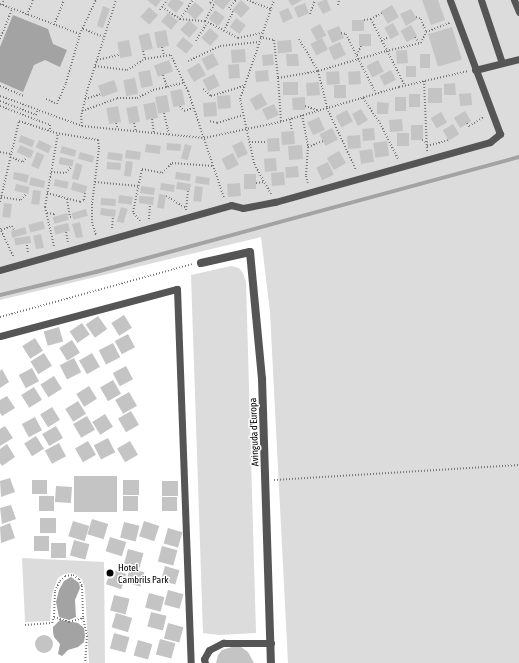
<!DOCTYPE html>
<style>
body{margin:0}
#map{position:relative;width:519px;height:663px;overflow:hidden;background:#fff;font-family:"Asap Condensed",sans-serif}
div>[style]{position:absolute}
.green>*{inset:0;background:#dcdcdc}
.water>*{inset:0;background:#a3a3a3}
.stream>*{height:3.5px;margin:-1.75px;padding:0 1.75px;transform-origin:1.75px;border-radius:1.75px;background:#a3a3a3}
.building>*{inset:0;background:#c4c4c4;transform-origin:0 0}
.round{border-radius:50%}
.path>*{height:2px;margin-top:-1px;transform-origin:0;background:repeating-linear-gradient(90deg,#777 0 1px,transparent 0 3px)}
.service>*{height:7px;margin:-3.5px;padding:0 3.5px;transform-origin:3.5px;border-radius:3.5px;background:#555}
.minor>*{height:8px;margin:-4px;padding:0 4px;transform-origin:4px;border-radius:4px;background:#555}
.dots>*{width:11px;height:11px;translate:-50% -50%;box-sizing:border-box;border:2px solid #fff;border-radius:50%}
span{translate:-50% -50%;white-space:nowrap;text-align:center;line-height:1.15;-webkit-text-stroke:3px #fff;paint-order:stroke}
.street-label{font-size:10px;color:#000}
.poi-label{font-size:10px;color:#000}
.left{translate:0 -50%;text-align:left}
</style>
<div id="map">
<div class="green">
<div style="clip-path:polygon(0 0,519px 0,519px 663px,288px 663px,270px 312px,261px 237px,0 300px)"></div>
<div style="clip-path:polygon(231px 266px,239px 268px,243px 273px,246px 282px,256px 633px,219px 635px,203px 633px,191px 275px)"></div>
<div style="clip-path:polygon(22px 558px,104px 562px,105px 663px,89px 663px,85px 589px,82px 579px,73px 573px,64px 574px,58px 578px,52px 594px,50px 621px,25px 622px)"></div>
</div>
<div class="water">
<div style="clip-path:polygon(13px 15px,48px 29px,53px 44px,67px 50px,60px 67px,45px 60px,34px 65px,23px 92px,0 82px,0 47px)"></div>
<div style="clip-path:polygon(71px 577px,79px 583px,80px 588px,75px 600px,76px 617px,69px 620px,59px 617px,56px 602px,59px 590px,64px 581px)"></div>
<div style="clip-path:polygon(60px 620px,78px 623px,84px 628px,85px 636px,84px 642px,78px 647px,68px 650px,62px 656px,58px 654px,60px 644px,54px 637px,53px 632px,53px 627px)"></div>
</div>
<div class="stream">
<div style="left:0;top:295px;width:99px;rotate:-13.5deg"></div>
<div style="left:96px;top:272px;width:438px;rotate:-15.2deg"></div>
</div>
<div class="building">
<div style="clip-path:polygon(147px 0,161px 0,156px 7px)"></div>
<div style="clip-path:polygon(171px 0,179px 0,184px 3px,176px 13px,167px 5px)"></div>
<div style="clip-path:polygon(215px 0,231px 0,223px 10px,213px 2px)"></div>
<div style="left:241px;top:0;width:12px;height:13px;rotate:42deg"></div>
<div style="clip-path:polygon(288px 0,302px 0,292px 6px)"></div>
<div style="clip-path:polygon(324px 0,327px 0,331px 10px,323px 14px,317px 3px)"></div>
<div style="clip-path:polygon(422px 0,438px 0,445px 20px,431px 25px)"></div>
<div style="left:195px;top:2px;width:12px;height:13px;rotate:42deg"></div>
<div style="left:305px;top:3px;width:11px;height:12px;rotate:68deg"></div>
<div style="left:392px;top:5px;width:14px;height:13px;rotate:60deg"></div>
<div style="clip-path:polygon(103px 6px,110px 9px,103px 28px,97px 26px)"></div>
<div style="left:149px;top:7px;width:12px;height:13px;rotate:42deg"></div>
<div style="clip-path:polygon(288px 8px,293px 18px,283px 23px,279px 12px)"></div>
<div style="clip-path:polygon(411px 9px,417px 19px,406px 26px,400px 14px)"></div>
<div style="left:215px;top:10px;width:12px;height:11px;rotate:35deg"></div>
<div style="left:168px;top:13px;width:13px;height:11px;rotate:39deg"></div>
<div style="left:236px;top:18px;width:12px;height:11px;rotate:35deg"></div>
<div style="left:189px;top:20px;width:12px;height:13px;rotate:42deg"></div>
<div style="left:352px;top:20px;width:12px;height:11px"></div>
<div style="left:393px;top:23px;width:13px;height:10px;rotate:61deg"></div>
<div style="left:320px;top:24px;width:13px;height:11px;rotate:61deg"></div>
<div style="left:411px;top:25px;width:13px;height:12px;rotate:61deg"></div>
<div style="left:339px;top:26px;width:13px;height:13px;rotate:67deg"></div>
<div style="left:452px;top:27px;width:34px;height:25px;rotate:73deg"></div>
<div style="left:210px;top:28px;width:12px;height:13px;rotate:42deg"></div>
<div style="left:166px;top:30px;width:16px;height:12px;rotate:79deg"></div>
<div style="left:149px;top:33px;width:16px;height:11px;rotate:76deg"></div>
<div style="left:359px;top:34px;width:12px;height:12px"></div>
<div style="left:183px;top:37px;width:13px;height:11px;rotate:39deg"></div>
<div style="left:322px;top:38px;width:13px;height:13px;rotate:63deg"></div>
<div style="left:129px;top:40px;width:16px;height:12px;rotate:79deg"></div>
<div style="left:291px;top:40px;width:12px;height:14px;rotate:85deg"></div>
<div style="left:340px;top:42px;width:14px;height:13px;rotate:65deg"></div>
<div style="left:245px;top:49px;width:13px;height:14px;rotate:86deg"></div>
<div style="left:407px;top:50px;width:13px;height:11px;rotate:86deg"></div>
<div style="left:213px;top:53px;width:13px;height:13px;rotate:63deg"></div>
<div style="left:273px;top:54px;width:11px;height:11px;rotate:85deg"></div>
<div style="clip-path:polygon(286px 54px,298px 54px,299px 66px,287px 66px)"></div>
<div style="left:420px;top:54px;width:10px;height:14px"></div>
<div style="left:169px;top:60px;width:12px;height:16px;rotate:70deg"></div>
<div style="left:378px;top:60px;width:13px;height:13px;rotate:63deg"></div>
<div style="left:199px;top:63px;width:14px;height:14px;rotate:60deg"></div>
<div style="left:239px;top:64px;width:14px;height:11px;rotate:86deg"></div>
<div style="left:406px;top:66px;width:10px;height:11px"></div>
<div style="left:150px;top:70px;width:16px;height:12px;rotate:79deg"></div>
<div style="left:268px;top:70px;width:11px;height:13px;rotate:85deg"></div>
<div style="left:391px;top:70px;width:11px;height:13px;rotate:63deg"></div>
<div style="left:339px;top:71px;width:13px;height:13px;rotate:86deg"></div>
<div style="left:360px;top:71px;width:13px;height:12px;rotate:86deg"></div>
<div style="left:214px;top:74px;width:13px;height:13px;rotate:63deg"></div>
<div style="left:135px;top:78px;width:16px;height:12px;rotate:79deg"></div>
<div style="left:114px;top:80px;width:12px;height:17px;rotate:70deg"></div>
<div style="left:283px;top:82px;width:15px;height:13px"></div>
<div style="left:319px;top:82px;width:13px;height:13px;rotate:86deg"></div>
<div style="clip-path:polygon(455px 83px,456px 95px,444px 95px,444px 84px)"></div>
<div style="left:346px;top:85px;width:13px;height:12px;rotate:90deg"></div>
<div style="left:442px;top:88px;width:15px;height:14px;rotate:90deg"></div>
<div style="left:182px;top:89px;width:16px;height:12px;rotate:79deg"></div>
<div style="left:261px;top:93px;width:13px;height:13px;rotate:61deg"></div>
<div style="left:471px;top:93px;width:12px;height:12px;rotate:85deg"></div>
<div style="left:409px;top:94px;width:11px;height:13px"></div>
<div style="left:167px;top:95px;width:17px;height:12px;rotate:80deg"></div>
<div style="left:230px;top:95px;width:13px;height:13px;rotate:86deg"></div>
<div style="clip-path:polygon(305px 97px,305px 110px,293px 110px,292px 98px)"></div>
<div style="left:395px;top:97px;width:11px;height:14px"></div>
<div style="left:155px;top:102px;width:16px;height:12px;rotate:79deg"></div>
<div style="left:216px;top:102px;width:14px;height:13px;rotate:86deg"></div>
<div style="clip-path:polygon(377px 102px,389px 103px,388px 114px,377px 114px)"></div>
<div style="left:274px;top:104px;width:12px;height:13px;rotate:66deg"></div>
<div style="left:118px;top:106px;width:16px;height:12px;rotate:79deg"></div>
<div style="left:137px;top:106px;width:16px;height:11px;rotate:79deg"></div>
<div style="clip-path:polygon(361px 109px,368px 120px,358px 126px,352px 114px)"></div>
<div style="left:347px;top:110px;width:13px;height:13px;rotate:63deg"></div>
<div style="left:465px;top:111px;width:12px;height:13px;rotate:59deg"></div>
<div style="left:441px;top:112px;width:12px;height:12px;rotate:59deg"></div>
<div style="left:319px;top:117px;width:14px;height:13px;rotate:65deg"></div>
<div style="left:402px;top:119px;width:12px;height:13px;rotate:85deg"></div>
<div style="left:453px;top:124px;width:12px;height:12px;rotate:59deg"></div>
<div style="left:423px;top:125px;width:15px;height:12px;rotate:90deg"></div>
<div style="left:332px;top:128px;width:13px;height:14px;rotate:63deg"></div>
<div style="left:374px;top:128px;width:12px;height:12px;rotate:85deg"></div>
<div style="left:294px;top:131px;width:13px;height:13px;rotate:86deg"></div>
<div style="left:397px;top:133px;width:12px;height:13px"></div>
<div style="left:21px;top:135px;width:15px;height:7px;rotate:23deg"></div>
<div style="left:360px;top:135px;width:13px;height:13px;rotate:86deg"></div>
<div style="left:279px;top:138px;width:13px;height:12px;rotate:86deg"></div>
<div style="left:39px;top:140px;width:14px;height:8px;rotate:25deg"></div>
<div style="left:242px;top:141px;width:14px;height:11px;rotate:65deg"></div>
<div style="left:387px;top:141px;width:15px;height:14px;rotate:82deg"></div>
<div style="left:167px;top:143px;width:14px;height:7px;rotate:4deg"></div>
<div style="left:146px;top:144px;width:15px;height:8px;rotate:8deg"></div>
<div style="left:185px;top:144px;width:7px;height:15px;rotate:16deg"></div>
<div style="left:20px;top:145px;width:15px;height:8px;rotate:23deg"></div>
<div style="left:302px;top:145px;width:14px;height:14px;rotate:86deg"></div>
<div style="left:62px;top:146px;width:15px;height:7px;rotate:16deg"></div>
<div style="left:372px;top:149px;width:13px;height:13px;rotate:81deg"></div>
<div style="left:126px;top:150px;width:15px;height:8px;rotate:8deg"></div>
<div style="left:339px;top:151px;width:14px;height:14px;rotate:60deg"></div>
<div style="left:37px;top:152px;width:8px;height:15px;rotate:23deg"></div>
<div style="left:80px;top:152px;width:15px;height:7px;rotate:16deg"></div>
<div style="left:108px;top:152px;width:15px;height:7px;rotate:8deg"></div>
<div style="left:233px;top:153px;width:13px;height:13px;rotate:63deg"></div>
<div style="left:60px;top:157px;width:14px;height:7px;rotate:12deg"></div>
<div style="left:276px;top:158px;width:13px;height:12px;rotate:86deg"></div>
<div style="left:126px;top:161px;width:7px;height:15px;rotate:8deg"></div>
<div style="left:107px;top:162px;width:14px;height:7px;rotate:4deg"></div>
<div style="left:328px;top:162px;width:14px;height:13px;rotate:65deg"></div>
<div style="left:76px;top:163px;width:7px;height:16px;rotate:16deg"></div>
<div style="left:298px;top:166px;width:11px;height:13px;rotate:85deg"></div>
<div style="clip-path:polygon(14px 172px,29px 175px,27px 183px,13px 179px)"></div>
<div style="left:176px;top:172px;width:15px;height:7px;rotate:8deg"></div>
<div style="left:284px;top:172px;width:13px;height:13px;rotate:86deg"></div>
<div style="left:256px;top:174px;width:15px;height:12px;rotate:90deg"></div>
<div style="left:196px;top:176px;width:14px;height:7px;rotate:8deg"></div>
<div style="clip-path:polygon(31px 177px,45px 181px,44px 188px,29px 185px)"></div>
<div style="left:55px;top:179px;width:14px;height:7px;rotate:12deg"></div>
<div style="left:73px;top:182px;width:15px;height:8px;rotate:16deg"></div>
<div style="left:177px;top:182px;width:14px;height:7px;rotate:8deg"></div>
<div style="left:161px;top:183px;width:14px;height:7px;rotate:8deg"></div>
<div style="left:240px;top:183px;width:13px;height:13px;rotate:86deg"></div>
<div style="left:16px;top:184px;width:14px;height:7px;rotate:12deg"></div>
<div style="left:141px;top:186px;width:14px;height:7px;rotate:8deg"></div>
<div style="left:195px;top:186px;width:8px;height:15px;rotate:7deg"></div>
<div style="left:33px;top:190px;width:8px;height:14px;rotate:7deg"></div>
<div style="left:159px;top:194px;width:7px;height:14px;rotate:8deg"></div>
<div style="left:119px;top:195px;width:14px;height:8px;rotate:8deg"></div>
<div style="clip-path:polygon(139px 196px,154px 197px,153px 205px,139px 203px)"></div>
<div style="left:101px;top:198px;width:15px;height:7px;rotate:4deg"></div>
<div style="left:4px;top:203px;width:8px;height:14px;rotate:7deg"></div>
<div style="left:121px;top:207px;width:7px;height:15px;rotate:16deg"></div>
<div style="left:101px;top:208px;width:15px;height:7px;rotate:8deg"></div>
<div style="left:86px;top:209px;width:7px;height:15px;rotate:74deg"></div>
<div style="left:67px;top:213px;width:7px;height:15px;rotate:74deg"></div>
<div style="left:43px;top:221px;width:8px;height:15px;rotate:76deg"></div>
<div style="clip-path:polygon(80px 222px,83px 237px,76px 238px,72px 224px)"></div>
<div style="left:68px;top:223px;width:8px;height:15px;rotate:76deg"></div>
<div style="left:25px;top:227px;width:7px;height:15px;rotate:74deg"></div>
<div style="left:41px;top:234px;width:14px;height:8px;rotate:78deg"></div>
<div style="left:30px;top:236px;width:7px;height:16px;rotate:82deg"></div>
<div style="left:124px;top:315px;width:15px;height:15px;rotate:58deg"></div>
<div style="left:98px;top:316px;width:16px;height:15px;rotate:55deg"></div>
<div style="left:82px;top:323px;width:14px;height:15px;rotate:56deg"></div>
<div style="left:59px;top:327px;width:15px;height:16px;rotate:74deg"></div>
<div style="left:128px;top:334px;width:15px;height:15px;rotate:62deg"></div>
<div style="left:35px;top:338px;width:15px;height:15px;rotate:58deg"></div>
<div style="left:72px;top:340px;width:15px;height:15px;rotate:58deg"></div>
<div style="left:113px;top:343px;width:16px;height:16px;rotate:63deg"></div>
<div style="left:44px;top:353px;width:15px;height:16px;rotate:58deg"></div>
<div style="left:92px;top:353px;width:16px;height:15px;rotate:60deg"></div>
<div style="left:74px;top:358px;width:16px;height:16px;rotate:63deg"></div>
<div style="left:126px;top:366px;width:15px;height:15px;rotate:62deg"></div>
<div style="left:32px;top:368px;width:15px;height:15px;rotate:62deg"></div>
<div style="clip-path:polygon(2px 369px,9px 382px,0 388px,0 371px)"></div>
<div style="left:54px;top:376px;width:15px;height:16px;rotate:58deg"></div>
<div style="left:113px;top:380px;width:16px;height:15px;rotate:60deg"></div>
<div style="left:89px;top:386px;width:15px;height:15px;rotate:58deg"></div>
<div style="left:34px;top:387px;width:15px;height:15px;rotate:58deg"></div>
<div style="left:129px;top:392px;width:16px;height:16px;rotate:60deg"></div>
<div style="clip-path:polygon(7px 396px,15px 408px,2px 416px,0 413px,0 400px)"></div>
<div style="left:78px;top:401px;width:15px;height:15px;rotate:58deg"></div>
<div style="left:52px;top:407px;width:15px;height:14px;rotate:58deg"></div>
<div style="left:131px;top:411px;width:16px;height:15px;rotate:60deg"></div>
<div style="left:105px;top:414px;width:15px;height:15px;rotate:58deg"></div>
<div style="left:87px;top:416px;width:16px;height:16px;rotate:60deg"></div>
<div style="left:35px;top:417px;width:15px;height:15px;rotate:62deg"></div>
<div style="clip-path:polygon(5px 426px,13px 438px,0 446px,0 429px)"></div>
<div style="left:56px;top:426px;width:14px;height:16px;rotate:60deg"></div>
<div style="left:36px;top:436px;width:15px;height:14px;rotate:58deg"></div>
<div style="left:108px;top:438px;width:16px;height:16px;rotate:63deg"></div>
<div style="left:88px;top:441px;width:16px;height:15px;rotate:60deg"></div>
<div style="left:130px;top:441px;width:16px;height:15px;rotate:60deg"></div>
<div style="left:59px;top:443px;width:15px;height:16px;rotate:62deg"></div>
<div style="clip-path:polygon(7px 444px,15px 457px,2px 466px,0 463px,0 449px)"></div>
<div style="left:117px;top:476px;width:36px;height:43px;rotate:90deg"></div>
<div style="clip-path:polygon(10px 478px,15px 492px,1px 497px,0 481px)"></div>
<div style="left:47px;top:480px;width:14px;height:15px;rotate:90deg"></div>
<div style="left:123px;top:480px;width:16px;height:15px"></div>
<div style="left:162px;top:481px;width:16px;height:15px"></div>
<div style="left:56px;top:486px;width:16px;height:16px;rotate:4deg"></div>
<div style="left:39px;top:496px;width:15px;height:15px"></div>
<div style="left:123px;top:496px;width:15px;height:15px"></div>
<div style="left:162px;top:497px;width:15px;height:14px"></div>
<div style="clip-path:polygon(11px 505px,16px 519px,2px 524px,0 508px)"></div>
<div style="left:40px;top:518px;width:16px;height:15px"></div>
<div style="left:92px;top:519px;width:17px;height:16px;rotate:17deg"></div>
<div style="left:73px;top:521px;width:17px;height:16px;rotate:17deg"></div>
<div style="left:144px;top:521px;width:16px;height:16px;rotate:18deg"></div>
<div style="left:124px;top:522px;width:16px;height:16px;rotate:14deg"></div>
<div style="clip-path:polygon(10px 523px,15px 538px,1px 543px,0 527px)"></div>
<div style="left:168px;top:528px;width:15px;height:16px;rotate:16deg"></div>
<div style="left:34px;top:536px;width:15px;height:15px"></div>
<div style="left:110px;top:537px;width:17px;height:15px;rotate:17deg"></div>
<div style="left:74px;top:540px;width:16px;height:16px;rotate:15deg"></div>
<div style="left:51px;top:543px;width:15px;height:15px"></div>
<div style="left:162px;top:546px;width:16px;height:16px;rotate:15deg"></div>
<div style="left:128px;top:549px;width:16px;height:15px;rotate:15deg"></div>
<div style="left:165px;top:566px;width:15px;height:15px;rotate:16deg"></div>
<div style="left:130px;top:568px;width:15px;height:15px;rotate:16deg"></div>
<div style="left:111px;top:569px;width:16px;height:16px;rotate:18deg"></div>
<div style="left:168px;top:590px;width:16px;height:15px;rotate:15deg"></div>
<div style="left:149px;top:593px;width:16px;height:15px;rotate:15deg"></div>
<div style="left:114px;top:595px;width:16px;height:16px;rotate:14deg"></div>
<div style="left:151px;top:612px;width:16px;height:15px;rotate:14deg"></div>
<div style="left:116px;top:613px;width:17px;height:15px;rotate:17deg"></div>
<div style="left:168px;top:623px;width:16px;height:16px;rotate:15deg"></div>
<div style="left:114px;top:633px;width:16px;height:16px;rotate:15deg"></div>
<div class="round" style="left:35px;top:635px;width:18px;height:18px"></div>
<div style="left:160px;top:639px;width:16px;height:16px;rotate:15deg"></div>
<div style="left:138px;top:640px;width:15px;height:16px;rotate:16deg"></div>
<div style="clip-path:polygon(235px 646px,241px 647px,248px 652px,254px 663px,216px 663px,218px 655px,222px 650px)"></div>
</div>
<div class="path">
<div style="left:247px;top:0;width:26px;rotate:21deg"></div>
<div style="left:0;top:4px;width:85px;rotate:20.6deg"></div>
<div style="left:80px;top:34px;width:38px;rotate:-65deg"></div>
<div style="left:2px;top:5px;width:5px;rotate:-68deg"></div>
<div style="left:338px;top:5px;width:5px;rotate:-79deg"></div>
<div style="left:162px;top:7px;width:22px;rotate:34deg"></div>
<div style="left:180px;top:19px;width:25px;rotate:5deg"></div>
<div style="left:205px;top:21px;width:37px;rotate:27deg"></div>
<div style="left:238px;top:38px;width:25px;rotate:-12deg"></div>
<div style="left:160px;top:10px;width:12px;rotate:-55deg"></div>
<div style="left:382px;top:13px;width:13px;rotate:151deg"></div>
<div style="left:371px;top:19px;width:75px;rotate:63.1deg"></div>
<div style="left:310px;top:14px;width:15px;rotate:-70deg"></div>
<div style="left:27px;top:15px;width:16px;rotate:-68deg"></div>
<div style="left:416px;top:17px;width:5px;rotate:22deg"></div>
<div style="left:421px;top:19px;width:14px;rotate:69deg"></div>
<div style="left:180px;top:19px;width:23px;rotate:-56deg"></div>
<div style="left:364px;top:20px;width:7px;rotate:-8deg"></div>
<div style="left:205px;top:21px;width:18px;rotate:-61deg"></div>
<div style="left:214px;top:5px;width:4px;rotate:-153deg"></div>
<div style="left:210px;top:3px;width:4px;rotate:-56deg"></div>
<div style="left:54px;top:25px;width:27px;rotate:-68deg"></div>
<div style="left:83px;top:29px;width:22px;rotate:21deg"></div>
<div style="left:224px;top:31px;width:21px;rotate:-65deg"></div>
<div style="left:233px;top:12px;width:6px;rotate:-135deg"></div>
<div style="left:229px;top:8px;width:11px;rotate:-49deg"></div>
<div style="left:341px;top:33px;width:5px;rotate:11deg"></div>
<div style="left:346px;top:34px;width:67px;rotate:63.4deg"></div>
<div style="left:260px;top:37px;width:14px;rotate:12deg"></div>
<div style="left:274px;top:40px;width:38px;rotate:84deg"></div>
<div style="left:278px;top:78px;width:41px;rotate:-9.9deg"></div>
<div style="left:318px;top:71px;width:71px;rotate:-16.4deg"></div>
<div style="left:386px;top:51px;width:36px;rotate:-13deg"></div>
<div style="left:421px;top:43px;width:12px;rotate:-66deg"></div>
<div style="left:426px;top:32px;width:26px;rotate:-21deg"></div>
<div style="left:415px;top:37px;width:7px;rotate:56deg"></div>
<div style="left:0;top:39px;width:32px;rotate:-68deg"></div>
<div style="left:299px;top:39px;width:37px;rotate:59deg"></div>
<div style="left:318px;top:71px;width:38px;rotate:76deg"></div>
<div style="left:327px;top:108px;width:68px;rotate:64.9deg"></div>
<div style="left:196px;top:41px;width:21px;rotate:-59deg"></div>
<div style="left:381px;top:41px;width:8px;rotate:-30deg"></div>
<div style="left:162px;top:47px;width:9px;rotate:77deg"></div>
<div style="left:143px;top:51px;width:8px;rotate:76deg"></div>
<div style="left:357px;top:55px;width:10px;rotate:-66deg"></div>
<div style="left:97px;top:60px;width:23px;rotate:-13deg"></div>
<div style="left:188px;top:61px;width:35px;rotate:-25deg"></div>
<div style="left:220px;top:46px;width:39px;rotate:-6deg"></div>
<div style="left:95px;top:66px;width:32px;rotate:7deg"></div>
<div style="left:127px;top:70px;width:21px;rotate:-31deg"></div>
<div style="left:145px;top:59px;width:26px;rotate:-9deg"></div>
<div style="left:171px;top:55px;width:40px;rotate:65deg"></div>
<div style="left:188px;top:91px;width:113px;rotate:71.4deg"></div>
<div style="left:163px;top:75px;width:13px;rotate:72deg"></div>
<div style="left:278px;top:78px;width:43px;rotate:86deg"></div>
<div style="left:424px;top:81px;width:70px;rotate:87.5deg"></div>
<div style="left:0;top:86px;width:25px;rotate:23deg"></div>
<div style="left:203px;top:89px;width:11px;rotate:41deg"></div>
<div style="left:211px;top:96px;width:34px;rotate:-17deg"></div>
<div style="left:0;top:96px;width:87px;rotate:20.1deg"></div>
<div style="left:82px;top:126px;width:123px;rotate:5.6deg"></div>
<div style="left:204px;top:138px;width:78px;rotate:-11.9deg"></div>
<div style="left:280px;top:122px;width:124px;rotate:-16.4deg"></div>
<div style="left:399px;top:87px;width:71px;rotate:-13.1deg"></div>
<div style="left:363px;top:98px;width:30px;rotate:56deg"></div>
<div style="left:380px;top:123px;width:40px;rotate:63.4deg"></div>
<div style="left:46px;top:99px;width:12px;rotate:24deg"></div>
<div style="left:57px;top:104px;width:23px;rotate:-67deg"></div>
<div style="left:66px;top:83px;width:51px;rotate:-74.1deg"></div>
<div style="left:85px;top:99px;width:17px;rotate:-17deg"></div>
<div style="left:0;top:101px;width:39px;rotate:21deg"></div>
<div style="left:36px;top:115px;width:5px;rotate:-68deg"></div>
<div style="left:0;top:106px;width:53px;rotate:20.8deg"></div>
<div style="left:50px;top:125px;width:6px;rotate:90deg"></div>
<div style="left:180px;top:106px;width:6px;rotate:51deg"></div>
<div style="left:184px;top:111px;width:9px;rotate:-18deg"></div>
<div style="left:305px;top:106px;width:13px;rotate:18deg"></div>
<div style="left:82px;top:111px;width:37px;rotate:-20deg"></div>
<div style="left:117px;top:98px;width:20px"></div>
<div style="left:137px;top:98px;width:18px;rotate:-27deg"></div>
<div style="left:153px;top:90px;width:32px;rotate:-13deg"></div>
<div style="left:164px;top:113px;width:22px;rotate:77deg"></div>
<div style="left:302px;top:115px;width:33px;rotate:79deg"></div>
<div style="left:308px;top:147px;width:29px;rotate:94deg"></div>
<div style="left:306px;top:176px;width:7px;rotate:74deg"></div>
<div style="left:152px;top:119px;width:14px;rotate:82deg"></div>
<div style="left:290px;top:119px;width:12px;rotate:81deg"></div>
<div style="left:210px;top:121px;width:7px;rotate:16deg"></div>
<div style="left:217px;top:123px;width:27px;rotate:-17deg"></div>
<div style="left:116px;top:123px;width:6px;rotate:72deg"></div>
<div style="left:134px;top:123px;width:8px;rotate:76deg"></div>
<div style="left:467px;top:123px;width:4px;rotate:56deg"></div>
<div style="left:469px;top:126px;width:17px;rotate:-31deg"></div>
<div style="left:82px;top:126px;width:9px;rotate:-96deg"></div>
<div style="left:81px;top:117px;width:27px;rotate:-77deg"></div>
<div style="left:87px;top:91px;width:96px;rotate:-72.3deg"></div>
<div style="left:422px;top:140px;width:6px;rotate:31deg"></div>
<div style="left:249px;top:142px;width:18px"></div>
<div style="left:427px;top:146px;width:23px;rotate:-15deg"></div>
<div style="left:308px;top:147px;width:16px;rotate:-22deg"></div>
<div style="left:0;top:152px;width:11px;rotate:10deg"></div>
<div style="left:10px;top:157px;width:14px;rotate:21deg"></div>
<div style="left:23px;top:162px;width:6px;rotate:-51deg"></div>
<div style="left:51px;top:172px;width:15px;rotate:4deg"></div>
<div style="left:66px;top:173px;width:8px;rotate:-50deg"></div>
<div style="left:95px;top:182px;width:43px;rotate:5.3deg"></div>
<div style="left:256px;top:183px;width:8px;rotate:-7deg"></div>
<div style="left:47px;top:193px;width:34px;rotate:15deg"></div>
<div style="left:80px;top:202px;width:4px;rotate:-27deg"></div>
<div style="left:84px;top:200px;width:7px;rotate:-82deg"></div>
<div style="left:271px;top:194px;width:35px;rotate:-119deg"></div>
<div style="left:254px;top:163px;width:66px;rotate:-102.3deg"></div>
<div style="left:240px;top:99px;width:105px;rotate:-71deg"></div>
<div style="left:166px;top:196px;width:23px;rotate:31deg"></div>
<div style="left:1px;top:197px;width:20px;rotate:9deg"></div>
<div style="left:21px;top:200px;width:8px;rotate:-50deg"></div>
<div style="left:67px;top:199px;width:18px;rotate:81deg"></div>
<div style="left:70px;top:217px;width:3px"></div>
<div style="left:0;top:202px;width:83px;rotate:-76.8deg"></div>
<div style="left:19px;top:121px;width:39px;rotate:18deg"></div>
<div style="left:56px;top:133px;width:43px;rotate:9.5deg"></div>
<div style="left:98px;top:140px;width:8px;rotate:83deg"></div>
<div style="left:99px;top:148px;width:56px;rotate:97.1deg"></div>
<div style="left:92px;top:204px;width:18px;rotate:90deg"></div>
<div style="left:92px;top:222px;width:14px;rotate:73deg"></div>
<div style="left:186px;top:210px;width:19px;rotate:-84deg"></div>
<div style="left:47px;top:213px;width:7px;rotate:8deg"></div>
<div style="left:54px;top:214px;width:3px;rotate:90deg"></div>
<div style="left:149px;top:219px;width:15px;rotate:-86deg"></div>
<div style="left:140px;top:221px;width:11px;rotate:-128deg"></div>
<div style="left:133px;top:212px;width:44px;rotate:-78.2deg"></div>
<div style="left:142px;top:169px;width:20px;rotate:11deg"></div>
<div style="left:162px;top:173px;width:14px;rotate:-45deg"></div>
<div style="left:172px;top:163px;width:41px;rotate:4.2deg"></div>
<div style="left:0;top:228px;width:33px;rotate:65deg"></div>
<div style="left:112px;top:228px;width:11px;rotate:-85deg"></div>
<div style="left:1px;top:230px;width:12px;rotate:-20deg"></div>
<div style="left:12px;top:226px;width:4px;rotate:63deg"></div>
<div style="left:66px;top:232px;width:10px;rotate:79deg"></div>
<div style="left:27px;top:245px;width:8px;rotate:83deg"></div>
<div style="left:54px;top:246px;width:40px;rotate:-103deg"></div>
<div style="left:45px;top:207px;width:75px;rotate:-80deg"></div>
<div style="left:0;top:317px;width:199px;rotate:-15.4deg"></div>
<div style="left:274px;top:480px;width:245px;rotate:-3.5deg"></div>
<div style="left:54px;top:617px;width:26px;rotate:-88deg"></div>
<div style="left:55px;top:591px;width:11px;rotate:-63deg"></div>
<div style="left:60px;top:581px;width:7px;rotate:-45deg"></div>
<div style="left:65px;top:576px;width:8px;rotate:-7deg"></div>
<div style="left:73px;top:575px;width:7px;rotate:34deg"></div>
<div style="left:79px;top:579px;width:8px;rotate:67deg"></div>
<div style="left:82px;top:586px;width:32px;rotate:88deg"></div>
<div style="left:83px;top:618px;width:18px;rotate:77deg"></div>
<div style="left:87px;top:636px;width:27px;rotate:94deg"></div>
<div style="left:25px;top:625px;width:27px;rotate:-4deg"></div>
<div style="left:52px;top:623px;width:6px;rotate:-72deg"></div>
<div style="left:54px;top:617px;width:16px;rotate:18deg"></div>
<div style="left:69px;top:622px;width:15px;rotate:-16deg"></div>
</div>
<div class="service">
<div style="left:481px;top:0;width:66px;rotate:71.6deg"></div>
<div style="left:514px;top:0;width:13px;rotate:67deg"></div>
<div style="left:475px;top:70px;width:45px;rotate:-14deg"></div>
<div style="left:0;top:270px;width:240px;rotate:-15.7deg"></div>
<div style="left:231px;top:205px;width:12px;rotate:14deg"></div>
<div style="left:243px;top:208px;width:33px;rotate:-11deg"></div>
<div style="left:275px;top:202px;width:223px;rotate:-15.6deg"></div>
<div style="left:490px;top:142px;width:13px;rotate:-39deg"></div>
<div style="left:500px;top:134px;width:143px;rotate:-110.5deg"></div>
<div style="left:0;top:336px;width:183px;rotate:-14.9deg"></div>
<div style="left:177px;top:289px;width:374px;rotate:87.9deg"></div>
<div style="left:205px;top:663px;width:4px;rotate:-104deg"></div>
<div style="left:204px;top:659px;width:10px;rotate:-61deg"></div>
<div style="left:209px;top:650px;width:16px;rotate:-27deg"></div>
<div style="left:223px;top:643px;width:48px"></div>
</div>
<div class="minor">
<div style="left:201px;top:263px;width:50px;rotate:-12.7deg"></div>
<div style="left:250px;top:252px;width:128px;rotate:84.6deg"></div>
<div style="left:262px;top:379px;width:284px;rotate:88.2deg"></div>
</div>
<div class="dots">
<div style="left:110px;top:573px;background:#000"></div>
</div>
<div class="street-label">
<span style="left:254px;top:432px;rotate:-92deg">Avinguda d'Europa</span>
</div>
<div class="poi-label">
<span class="left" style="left:118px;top:573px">Hotel<br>Cambrils Park</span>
</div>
</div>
